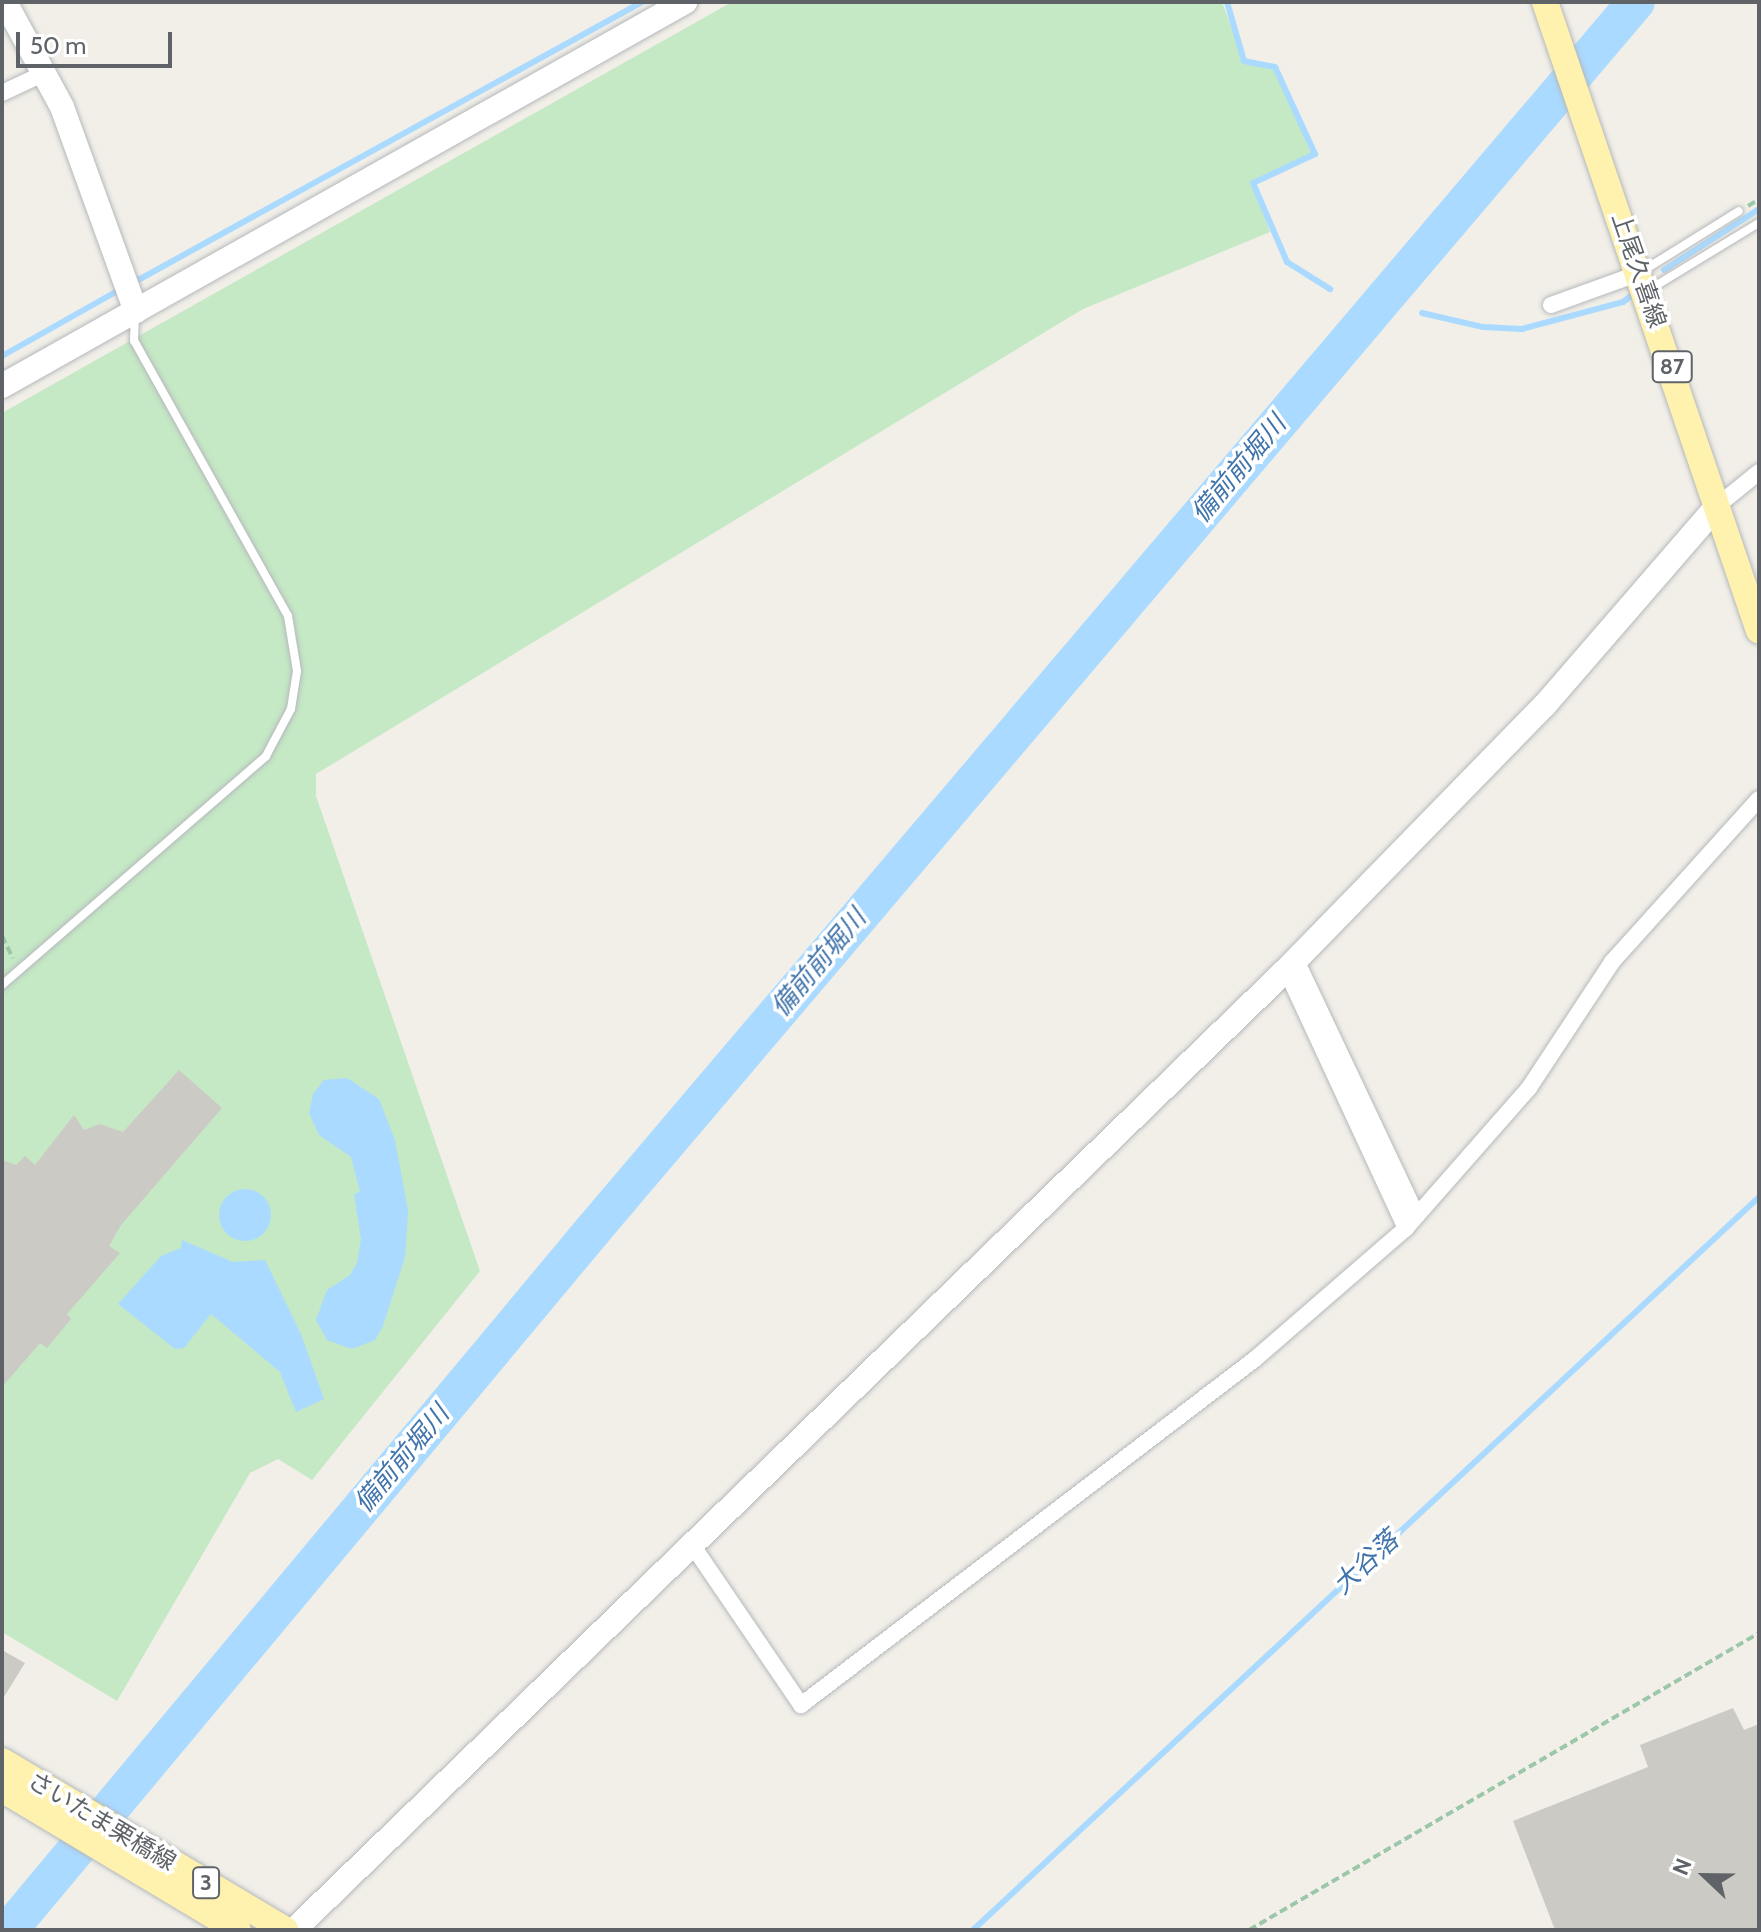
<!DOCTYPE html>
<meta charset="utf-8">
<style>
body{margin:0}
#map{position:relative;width:1761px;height:1932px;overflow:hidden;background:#f1efe8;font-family:Cabin,"Noto Sans JP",sans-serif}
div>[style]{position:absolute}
.green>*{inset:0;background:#c5e8c5}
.water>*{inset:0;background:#aadaff}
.round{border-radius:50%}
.stream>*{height:6px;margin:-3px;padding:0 3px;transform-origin:3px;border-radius:3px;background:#aadaff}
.river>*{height:38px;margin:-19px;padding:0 19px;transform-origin:19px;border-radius:19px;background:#aadaff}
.building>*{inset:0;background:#cccac5}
.path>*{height:4px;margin-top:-2px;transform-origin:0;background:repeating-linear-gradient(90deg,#9cc7a9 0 8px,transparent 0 12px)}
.roads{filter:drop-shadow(0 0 2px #b5b8bc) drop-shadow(0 0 2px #b5b8bc)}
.lane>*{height:8px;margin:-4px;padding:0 4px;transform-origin:4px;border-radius:4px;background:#fff}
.street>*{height:16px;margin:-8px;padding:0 8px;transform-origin:8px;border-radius:8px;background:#fff}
.secondary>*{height:24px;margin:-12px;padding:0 12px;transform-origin:12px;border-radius:12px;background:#fff}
.primary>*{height:26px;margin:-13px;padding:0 13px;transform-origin:13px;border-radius:13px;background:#fff2af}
span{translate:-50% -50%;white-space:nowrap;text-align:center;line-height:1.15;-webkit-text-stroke:7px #fff;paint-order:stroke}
.shield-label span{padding:2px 6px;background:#fff;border:2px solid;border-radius:6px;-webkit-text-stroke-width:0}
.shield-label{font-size:22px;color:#5f6368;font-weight:700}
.street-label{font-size:24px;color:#5f6368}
.water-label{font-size:26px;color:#4174aa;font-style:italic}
.frame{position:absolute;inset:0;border:4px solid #5f6368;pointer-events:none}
.north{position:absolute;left:1665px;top:1836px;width:80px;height:80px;-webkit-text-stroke:6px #fff;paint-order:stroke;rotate:292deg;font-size:22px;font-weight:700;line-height:32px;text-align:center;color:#5f6368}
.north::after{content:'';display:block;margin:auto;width:28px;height:36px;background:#5f6368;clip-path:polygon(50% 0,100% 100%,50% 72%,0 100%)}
.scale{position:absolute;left:16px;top:32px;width:156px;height:36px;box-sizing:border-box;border:4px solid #5f6368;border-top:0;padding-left:10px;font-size:24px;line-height:28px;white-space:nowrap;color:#5f6368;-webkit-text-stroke:6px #fff;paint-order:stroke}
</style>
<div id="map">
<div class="green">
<div style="clip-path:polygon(732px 2px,1222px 2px,1244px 61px,1275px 67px,1315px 154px,1253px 183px,1270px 232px,1083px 309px,316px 774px,316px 796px,480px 1271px,312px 1480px,278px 1459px,250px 1473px,117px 1701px,2px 1632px,2px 413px)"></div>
</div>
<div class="water">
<div style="clip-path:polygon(347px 1078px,379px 1099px,395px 1140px,408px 1211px,405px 1257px,383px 1326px,375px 1340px,352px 1349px,327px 1340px,316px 1320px,327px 1290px,350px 1275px,357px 1263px,361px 1239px,354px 1194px,360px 1192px,351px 1157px,319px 1135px,309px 1113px,313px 1094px,324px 1080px)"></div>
<div class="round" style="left:219px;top:1189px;width:52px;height:52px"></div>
<div style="clip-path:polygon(182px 1240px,233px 1262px,265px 1260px,301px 1334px,324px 1399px,296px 1412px,280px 1372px,211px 1314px,184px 1348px,175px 1349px,118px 1304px,161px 1256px,181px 1248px)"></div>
</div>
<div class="stream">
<div style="left:1227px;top:2px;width:61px;rotate:73.9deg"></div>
<div style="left:1244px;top:61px;width:32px;rotate:11deg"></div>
<div style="left:1275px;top:67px;width:96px;rotate:65.3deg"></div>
<div style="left:1315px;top:154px;width:68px;rotate:154.9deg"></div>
<div style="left:1253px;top:183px;width:86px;rotate:66.7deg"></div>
<div style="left:1287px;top:262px;width:51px;rotate:32.1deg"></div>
<div style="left:1664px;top:270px;width:113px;rotate:-32.7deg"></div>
<div style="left:131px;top:284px;width:584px;rotate:-28.89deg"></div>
<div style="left:1422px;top:313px;width:63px;rotate:12.9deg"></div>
<div style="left:1483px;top:327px;width:39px;rotate:3deg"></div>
<div style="left:1522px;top:329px;width:105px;rotate:-15deg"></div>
<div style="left:1623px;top:302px;width:15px;rotate:-37deg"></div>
<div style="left:2px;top:356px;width:137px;rotate:-29.4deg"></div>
<div style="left:973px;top:1930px;width:1075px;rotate:-43deg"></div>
</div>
<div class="river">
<div style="left:9px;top:1930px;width:912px;rotate:-50.16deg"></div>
<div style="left:593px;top:1230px;width:1611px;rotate:-49.66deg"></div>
</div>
<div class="building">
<div style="clip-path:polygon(179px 1070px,222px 1108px,121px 1225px,109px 1246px,120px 1253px,67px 1314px,71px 1319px,47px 1348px,40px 1343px,2px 1387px,2px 1160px,16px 1165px,25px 1156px,35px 1165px,74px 1115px,84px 1130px,100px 1124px,123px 1132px)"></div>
<div style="clip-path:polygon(2px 1650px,25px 1663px,2px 1700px)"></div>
<div style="clip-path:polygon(1733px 1708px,1744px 1730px,1759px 1724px,1759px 1930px,1555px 1930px,1513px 1821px,1648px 1767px,1640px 1745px)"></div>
</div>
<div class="path">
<div style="left:1748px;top:206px;width:13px;rotate:-32deg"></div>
<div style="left:2px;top:936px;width:25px;rotate:64deg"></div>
<div style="left:1249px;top:1930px;width:590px;rotate:-30.21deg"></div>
</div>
<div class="roads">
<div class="lane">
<div style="left:1641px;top:272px;width:115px;rotate:-31.9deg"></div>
<div style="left:1647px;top:291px;width:131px;rotate:-31.3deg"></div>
<div style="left:2px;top:985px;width:349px;rotate:-40.9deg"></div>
<div style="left:266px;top:756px;width:53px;rotate:-62deg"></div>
<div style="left:291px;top:709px;width:38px;rotate:-81deg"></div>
<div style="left:297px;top:671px;width:56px;rotate:-99.3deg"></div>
<div style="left:288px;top:616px;width:315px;rotate:-119.2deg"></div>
<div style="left:134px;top:341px;width:26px;rotate:-88deg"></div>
</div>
<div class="street">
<div style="left:2px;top:93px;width:50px;rotate:-25deg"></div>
<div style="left:1551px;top:305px;width:95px;rotate:-19.8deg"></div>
<div style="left:1717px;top:506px;width:54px;rotate:-39deg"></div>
<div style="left:1296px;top:960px;width:283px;rotate:64.7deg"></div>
<div style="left:1286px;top:970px;width:285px;rotate:65.1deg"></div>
<div style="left:691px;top:1543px;width:196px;rotate:55.8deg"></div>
<div style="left:801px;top:1705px;width:571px;rotate:-37.31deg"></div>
<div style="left:1255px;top:1359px;width:200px;rotate:-40.9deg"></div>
<div style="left:1406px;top:1228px;width:186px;rotate:-48.7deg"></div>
<div style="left:1529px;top:1088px;width:151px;rotate:-56.6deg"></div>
<div style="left:1612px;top:962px;width:219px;rotate:-48deg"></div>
</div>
<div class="secondary">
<div style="left:5px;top:2px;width:119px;rotate:61.5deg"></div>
<div style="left:62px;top:107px;width:217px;rotate:70.1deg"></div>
<div style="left:2px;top:386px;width:784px;rotate:-29.35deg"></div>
<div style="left:294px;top:1930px;width:1380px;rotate:-44.06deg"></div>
<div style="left:1286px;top:970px;width:369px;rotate:-45.7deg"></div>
<div style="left:1544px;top:706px;width:264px;rotate:-49.1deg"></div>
</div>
<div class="primary">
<div style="left:1545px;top:2px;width:664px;rotate:71.21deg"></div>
<div style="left:2px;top:1761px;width:330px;rotate:30.8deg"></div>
<div style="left:2px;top:1789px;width:275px;rotate:30.9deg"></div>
</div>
</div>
<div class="shield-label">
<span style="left:1672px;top:367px">87</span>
<span style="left:206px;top:1883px">3</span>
</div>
<div class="street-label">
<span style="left:1639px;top:270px;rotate:71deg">上尾久喜線</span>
<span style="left:102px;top:1821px;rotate:31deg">さいたま栗橋線</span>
</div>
<div class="water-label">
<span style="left:1239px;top:469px;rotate:-50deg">備前前堀川</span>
<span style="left:819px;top:963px;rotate:-50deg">備前前堀川</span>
<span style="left:402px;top:1459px;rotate:-50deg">備前前堀川</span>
<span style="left:1366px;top:1563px;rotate:-43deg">大谷落</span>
</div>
<div class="frame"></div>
<div class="north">N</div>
<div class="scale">50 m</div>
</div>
